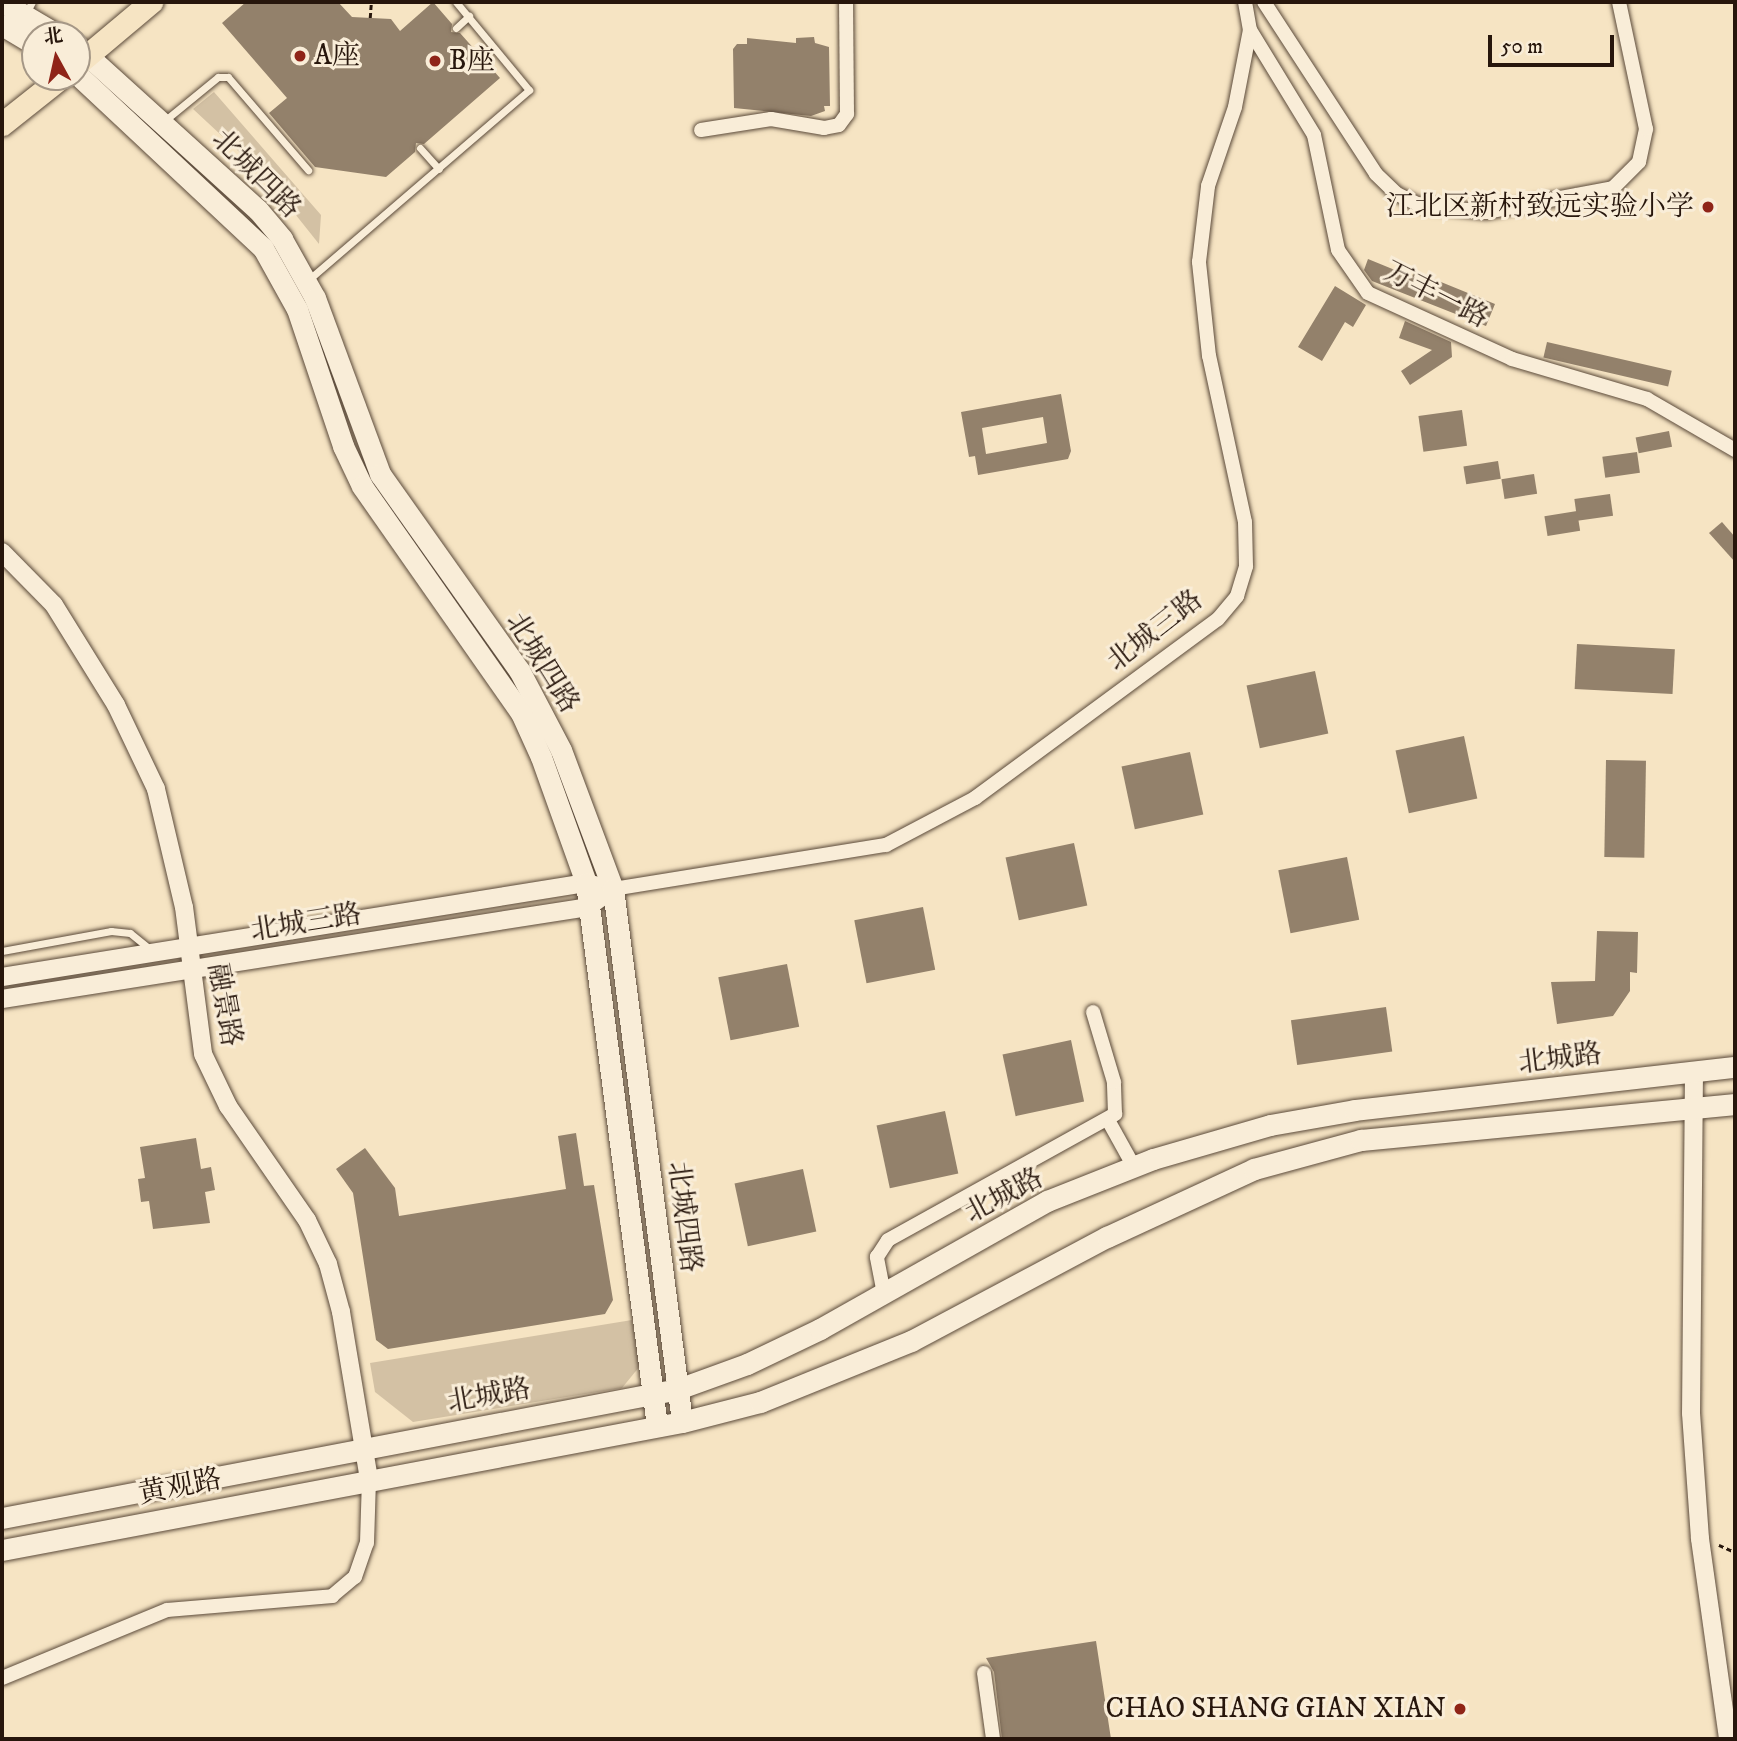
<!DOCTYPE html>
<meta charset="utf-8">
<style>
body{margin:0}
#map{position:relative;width:1737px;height:1741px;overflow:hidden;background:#f6e4c3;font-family:"IM FELL DW Pica","Noto Serif SC",serif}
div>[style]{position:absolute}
.green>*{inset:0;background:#d3c1a4}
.building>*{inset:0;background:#93816b;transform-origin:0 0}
.path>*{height:2.5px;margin-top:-1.25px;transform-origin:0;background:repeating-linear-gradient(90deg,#27160c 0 5px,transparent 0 8.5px)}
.roads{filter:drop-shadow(0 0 2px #5b4a3a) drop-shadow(0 0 2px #5b4a3a)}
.service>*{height:7px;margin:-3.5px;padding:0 3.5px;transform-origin:3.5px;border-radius:3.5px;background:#f9edd8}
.minor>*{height:14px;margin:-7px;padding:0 7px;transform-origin:7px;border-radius:7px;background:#f9edd8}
.tertiary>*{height:18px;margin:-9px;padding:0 9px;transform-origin:9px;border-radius:9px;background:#f9edd8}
.secondary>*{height:21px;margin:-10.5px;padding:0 10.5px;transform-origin:10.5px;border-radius:10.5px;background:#f9edd8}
.primary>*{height:23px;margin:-11.5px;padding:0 11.5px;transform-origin:11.5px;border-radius:11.5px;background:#f6e4c3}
.dots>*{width:19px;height:19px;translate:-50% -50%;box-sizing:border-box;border:4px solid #f9edd8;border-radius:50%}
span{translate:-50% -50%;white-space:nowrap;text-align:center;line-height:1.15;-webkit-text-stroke:6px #f9edd8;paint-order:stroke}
.poi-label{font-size:28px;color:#27160c}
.left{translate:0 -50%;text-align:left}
.right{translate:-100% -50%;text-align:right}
.street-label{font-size:28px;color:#27160c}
.frame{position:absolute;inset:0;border:4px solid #27160c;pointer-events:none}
.north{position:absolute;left:21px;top:21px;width:70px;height:70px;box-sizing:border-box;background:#f9edd8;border:2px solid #a59786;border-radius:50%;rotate:352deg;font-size:19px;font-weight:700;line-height:28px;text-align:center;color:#27160c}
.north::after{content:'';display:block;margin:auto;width:24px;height:32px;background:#8f2418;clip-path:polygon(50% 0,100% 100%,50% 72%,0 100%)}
.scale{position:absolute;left:1488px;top:35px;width:126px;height:32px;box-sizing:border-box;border:4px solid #27160c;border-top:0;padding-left:9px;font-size:21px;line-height:24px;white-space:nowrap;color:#27160c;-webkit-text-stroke:5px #f9edd8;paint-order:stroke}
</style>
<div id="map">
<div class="green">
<div style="clip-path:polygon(214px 92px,321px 215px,319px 244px,264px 175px,193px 109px)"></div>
<div style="clip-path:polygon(632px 1320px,640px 1366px,622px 1388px,413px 1422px,375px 1392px,370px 1363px)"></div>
</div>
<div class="building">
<div style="clip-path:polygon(246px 2px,338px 2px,352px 17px,391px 19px,400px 31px,433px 2px,452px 24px,451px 32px,460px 33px,500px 78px,424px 144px,416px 143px,415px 152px,386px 177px,315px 167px,269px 113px,287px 98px,222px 23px)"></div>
<div style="clip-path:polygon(814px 37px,815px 43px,829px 47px,830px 106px,824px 106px,825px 111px,811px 116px,734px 108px,733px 49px,737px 44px,747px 44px,747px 38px,796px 43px,796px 38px)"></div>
<div style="clip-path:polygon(1368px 259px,1412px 277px,1414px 271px,1495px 304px,1486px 326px,1372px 281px,1364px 270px)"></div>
<div style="clip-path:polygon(1335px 286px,1366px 305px,1353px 327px,1345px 322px,1322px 361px,1298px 347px)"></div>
<div style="clip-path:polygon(1405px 321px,1451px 342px,1452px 357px,1410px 385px,1401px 371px,1432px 350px,1399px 338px)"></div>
<div style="left:1547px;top:342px;width:128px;height:16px;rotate:13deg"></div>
<div style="clip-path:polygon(evenodd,1061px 394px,1071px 451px,1068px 459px,978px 475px,975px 456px,969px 457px,961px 412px,1061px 394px,1043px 417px,1047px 443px,986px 454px,982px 428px,1043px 417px)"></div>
<div style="left:1462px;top:410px;width:36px;height:44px;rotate:82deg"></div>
<div style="left:1669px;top:431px;width:16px;height:34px;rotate:79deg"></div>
<div style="left:1637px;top:452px;width:21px;height:35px;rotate:82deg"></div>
<div style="left:1498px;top:461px;width:18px;height:35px;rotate:81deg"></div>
<div style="left:1534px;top:474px;width:20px;height:33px;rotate:81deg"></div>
<div style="left:1610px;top:494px;width:22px;height:36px;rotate:82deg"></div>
<div style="left:1577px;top:511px;width:20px;height:33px;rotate:81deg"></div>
<div style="clip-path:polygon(1722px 522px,1735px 537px,1735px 562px,1709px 533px)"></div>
<div style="left:1577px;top:644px;width:98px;height:45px;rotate:3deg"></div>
<div style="left:1315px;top:671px;width:64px;height:70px;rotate:78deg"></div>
<div style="left:1464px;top:736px;width:64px;height:70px;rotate:78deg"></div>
<div style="left:1190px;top:752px;width:64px;height:70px;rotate:78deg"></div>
<div style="left:1606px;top:760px;width:40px;height:97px;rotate:1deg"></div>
<div style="left:1074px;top:843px;width:64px;height:70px;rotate:78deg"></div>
<div style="left:1347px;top:857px;width:64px;height:70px;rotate:79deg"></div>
<div style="left:923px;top:907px;width:64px;height:70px;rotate:79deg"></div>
<div style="clip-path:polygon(1597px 931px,1638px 932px,1637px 973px,1630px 972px,1630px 991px,1613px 1016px,1557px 1024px,1551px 982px,1595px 981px)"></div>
<div style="left:787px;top:964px;width:64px;height:70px;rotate:79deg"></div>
<div style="left:1386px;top:1007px;width:45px;height:96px;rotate:82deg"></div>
<div style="left:1071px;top:1040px;width:63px;height:70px;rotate:78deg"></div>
<div style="left:945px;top:1111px;width:64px;height:70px;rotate:78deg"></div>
<div style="clip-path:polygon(576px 1133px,584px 1186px,594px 1185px,613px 1300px,605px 1314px,388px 1349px,376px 1340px,353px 1193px,336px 1169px,365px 1148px,395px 1188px,399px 1216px,566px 1189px,558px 1136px)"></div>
<div style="clip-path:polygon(196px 1138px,201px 1169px,211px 1167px,215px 1190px,205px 1192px,210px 1223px,153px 1229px,149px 1201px,141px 1202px,138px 1179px,145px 1178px,140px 1147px)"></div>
<div style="left:803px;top:1169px;width:64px;height:70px;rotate:78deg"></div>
<div style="clip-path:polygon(1096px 1641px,1111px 1739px,1002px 1739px,994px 1672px,986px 1658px)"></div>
</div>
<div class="path">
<div style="left:370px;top:18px;width:16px;rotate:-86deg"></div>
<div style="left:1719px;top:1545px;width:17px;rotate:24deg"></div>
</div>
<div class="roads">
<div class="service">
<div style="left:25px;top:15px;width:15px;rotate:-62deg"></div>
<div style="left:456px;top:28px;width:18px;rotate:-43deg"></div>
<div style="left:163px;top:122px;width:71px;rotate:-39.3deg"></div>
<div style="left:218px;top:77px;width:10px"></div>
<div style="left:228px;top:77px;width:123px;rotate:49.3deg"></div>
<div style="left:420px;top:148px;width:28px;rotate:48deg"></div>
<div style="left:307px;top:281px;width:293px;rotate:-40.7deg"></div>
<div style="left:529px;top:90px;width:114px;rotate:-129.7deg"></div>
<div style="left:2px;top:951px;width:111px;rotate:-10.4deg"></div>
<div style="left:111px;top:931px;width:19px;rotate:6deg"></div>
<div style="left:130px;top:933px;width:27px;rotate:39deg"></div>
</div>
<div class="minor">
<div style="left:1245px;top:2px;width:28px;rotate:80deg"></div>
<div style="left:1250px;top:30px;width:123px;rotate:58.6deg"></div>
<div style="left:1314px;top:135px;width:117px;rotate:78.2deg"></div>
<div style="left:1338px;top:250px;width:52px;rotate:55.1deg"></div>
<div style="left:1368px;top:293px;width:158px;rotate:24.6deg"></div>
<div style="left:1512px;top:359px;width:141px;rotate:16.5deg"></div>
<div style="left:1647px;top:399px;width:102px;rotate:30.1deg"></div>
<div style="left:1264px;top:2px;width:205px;rotate:56.9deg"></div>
<div style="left:1376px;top:174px;width:29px;rotate:44deg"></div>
<div style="left:1397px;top:194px;width:25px;rotate:26deg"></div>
<div style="left:1420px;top:205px;width:66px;rotate:6.1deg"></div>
<div style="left:1486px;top:212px;width:129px;rotate:-10.7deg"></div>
<div style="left:1613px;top:188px;width:37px;rotate:-45deg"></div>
<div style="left:1639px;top:162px;width:34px;rotate:-78deg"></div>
<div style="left:1646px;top:129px;width:130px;rotate:-102deg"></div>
<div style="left:701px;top:130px;width:71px;rotate:-8.9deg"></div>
<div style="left:771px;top:119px;width:54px;rotate:9.6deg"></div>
<div style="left:824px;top:128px;width:15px;rotate:-11deg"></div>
<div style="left:839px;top:125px;width:14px;rotate:-54deg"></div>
<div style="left:847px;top:114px;width:112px;rotate:-90.5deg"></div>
<div style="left:613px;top:889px;width:277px;rotate:-9.2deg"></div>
<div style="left:886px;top:845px;width:101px;rotate:-27.8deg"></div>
<div style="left:975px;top:798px;width:302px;rotate:-36.4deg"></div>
<div style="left:1218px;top:619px;width:30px;rotate:-50deg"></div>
<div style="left:1237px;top:596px;width:31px;rotate:-73deg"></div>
<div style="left:1246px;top:566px;width:44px;rotate:-91.3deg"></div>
<div style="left:1245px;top:522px;width:170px;rotate:-102.2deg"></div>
<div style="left:1209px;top:356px;width:95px;rotate:-96.1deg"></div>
<div style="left:1199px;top:262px;width:77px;rotate:-83.2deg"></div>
<div style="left:1208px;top:186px;width:83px;rotate:-71.1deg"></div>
<div style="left:1235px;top:107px;width:78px;rotate:-79deg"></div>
<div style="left:1108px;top:1120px;width:54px;rotate:61deg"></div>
<div style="left:884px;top:1294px;width:38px;rotate:-101deg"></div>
<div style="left:877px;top:1257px;width:20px;rotate:-57deg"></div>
<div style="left:888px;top:1240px;width:260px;rotate:-29deg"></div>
<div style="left:1115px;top:1114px;width:32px;rotate:-92deg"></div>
<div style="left:1114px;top:1082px;width:73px;rotate:-106.7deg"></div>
<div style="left:984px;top:1673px;width:67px;rotate:82.2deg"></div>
<div style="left:2px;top:1678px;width:178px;rotate:-22.4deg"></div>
<div style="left:167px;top:1610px;width:166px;rotate:-4.8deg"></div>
<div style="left:332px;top:1596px;width:30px;rotate:-40deg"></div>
<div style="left:355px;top:1577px;width:36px;rotate:-71deg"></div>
<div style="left:367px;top:1543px;width:63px;rotate:-88.2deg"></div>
</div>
<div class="tertiary">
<div style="left:2px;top:552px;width:74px;rotate:45.5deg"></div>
<div style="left:54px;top:605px;width:118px;rotate:58.2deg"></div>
<div style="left:116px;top:705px;width:93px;rotate:64.5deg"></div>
<div style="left:156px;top:789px;width:121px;rotate:76.7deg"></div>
<div style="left:184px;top:907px;width:148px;rotate:82.6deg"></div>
<div style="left:203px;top:1054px;width:58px;rotate:64.3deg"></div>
<div style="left:228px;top:1106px;width:139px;rotate:55.3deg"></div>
<div style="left:307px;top:1220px;width:49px;rotate:64.5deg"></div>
<div style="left:328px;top:1264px;width:50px;rotate:74.8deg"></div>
<div style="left:341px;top:1312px;width:170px;rotate:80.5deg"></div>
<div style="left:2px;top:977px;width:592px;rotate:-9.14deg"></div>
<div style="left:586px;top:883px;width:13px;rotate:13deg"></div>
<div style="left:2px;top:999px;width:593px;rotate:-8.92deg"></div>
<div style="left:588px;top:907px;width:31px;rotate:-36deg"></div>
<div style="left:1694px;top:1071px;width:342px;rotate:90.5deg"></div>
<div style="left:1691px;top:1413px;width:126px;rotate:85.9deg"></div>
<div style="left:1700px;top:1539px;width:202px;rotate:82deg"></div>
</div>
<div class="secondary">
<div style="left:2px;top:2px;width:65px;rotate:30.5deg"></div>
<div style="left:2px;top:25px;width:39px;rotate:31deg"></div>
<div style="left:77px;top:46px;width:244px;rotate:42.2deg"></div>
<div style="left:258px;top:210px;width:38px;rotate:50deg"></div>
<div style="left:282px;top:239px;width:68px;rotate:60.8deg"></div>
<div style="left:315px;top:298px;width:188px;rotate:69.7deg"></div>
<div style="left:380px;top:474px;width:240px;rotate:54.7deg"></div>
<div style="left:519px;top:670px;width:90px;rotate:62.3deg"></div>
<div style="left:561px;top:750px;width:148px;rotate:69.5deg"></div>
<div style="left:613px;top:889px;width:537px;rotate:82.62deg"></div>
<div style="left:77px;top:74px;width:255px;rotate:43.1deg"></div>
<div style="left:263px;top:248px;width:70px;rotate:60.9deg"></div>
<div style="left:297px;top:309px;width:145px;rotate:71.4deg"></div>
<div style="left:343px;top:446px;width:44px;rotate:64.6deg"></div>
<div style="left:362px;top:486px;width:277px;rotate:55deg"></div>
<div style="left:521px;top:713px;width:48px;rotate:65.6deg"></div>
<div style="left:541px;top:757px;width:134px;rotate:70.3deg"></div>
<div style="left:586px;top:883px;width:548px;rotate:82.55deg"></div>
<div style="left:2px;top:1518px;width:688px;rotate:-10.8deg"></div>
<div style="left:678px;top:1389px;width:73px;rotate:-19.9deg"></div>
<div style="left:747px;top:1364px;width:81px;rotate:-25.6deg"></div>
<div style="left:820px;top:1329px;width:261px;rotate:-29.4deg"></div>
<div style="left:1047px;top:1201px;width:114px;rotate:-21.6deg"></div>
<div style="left:1153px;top:1159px;width:122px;rotate:-16.2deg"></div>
<div style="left:1270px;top:1125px;width:86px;rotate:-10deg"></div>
<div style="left:1355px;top:1110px;width:382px;rotate:-6.5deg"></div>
<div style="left:2px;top:1550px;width:692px;rotate:-10.66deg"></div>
<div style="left:682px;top:1422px;width:81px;rotate:-14.4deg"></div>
<div style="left:760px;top:1402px;width:163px;rotate:-22deg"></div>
<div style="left:911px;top:1341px;width:222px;rotate:-28deg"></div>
<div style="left:1107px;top:1237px;width:162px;rotate:-24.8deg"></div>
<div style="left:1254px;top:1169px;width:111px;rotate:-15.2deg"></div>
<div style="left:1361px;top:1140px;width:376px;rotate:-5.5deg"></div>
</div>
<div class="primary">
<div style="left:77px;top:64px;width:97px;rotate:-40deg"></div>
<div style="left:2px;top:124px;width:75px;rotate:-38.5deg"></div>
</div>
</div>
<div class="dots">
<div style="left:300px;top:56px;background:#8f2418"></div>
<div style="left:435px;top:61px;background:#8f2418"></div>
<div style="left:1708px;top:207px;background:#8f2418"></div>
<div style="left:1460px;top:1709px;background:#8f2418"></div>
</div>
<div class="poi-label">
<span class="left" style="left:314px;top:56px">A座</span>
<span class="left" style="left:449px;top:61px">B座</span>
<span class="right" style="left:1694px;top:207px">江北区新村致远实验小学</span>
<span class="right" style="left:1446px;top:1709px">CHAO SHANG GIAN XIAN</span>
</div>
<div class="street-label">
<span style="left:256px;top:174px;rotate:45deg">北城四路</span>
<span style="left:1436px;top:295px;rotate:27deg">万丰一路</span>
<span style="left:1155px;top:631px;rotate:-38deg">北城三路</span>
<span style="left:542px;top:663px;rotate:58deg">北城四路</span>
<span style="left:306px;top:923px;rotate:-9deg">北城三路</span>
<span style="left:224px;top:1005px;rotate:80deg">融景路</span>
<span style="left:1560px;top:1059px;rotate:-7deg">北城路</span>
<span style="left:1004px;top:1196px;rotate:-28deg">北城路</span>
<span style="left:684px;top:1217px;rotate:83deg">北城四路</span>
<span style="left:489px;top:1396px;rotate:-10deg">北城路</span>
<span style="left:180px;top:1487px;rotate:-11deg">黄观路</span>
</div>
<div class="frame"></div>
<div class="north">北</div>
<div class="scale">50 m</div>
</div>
